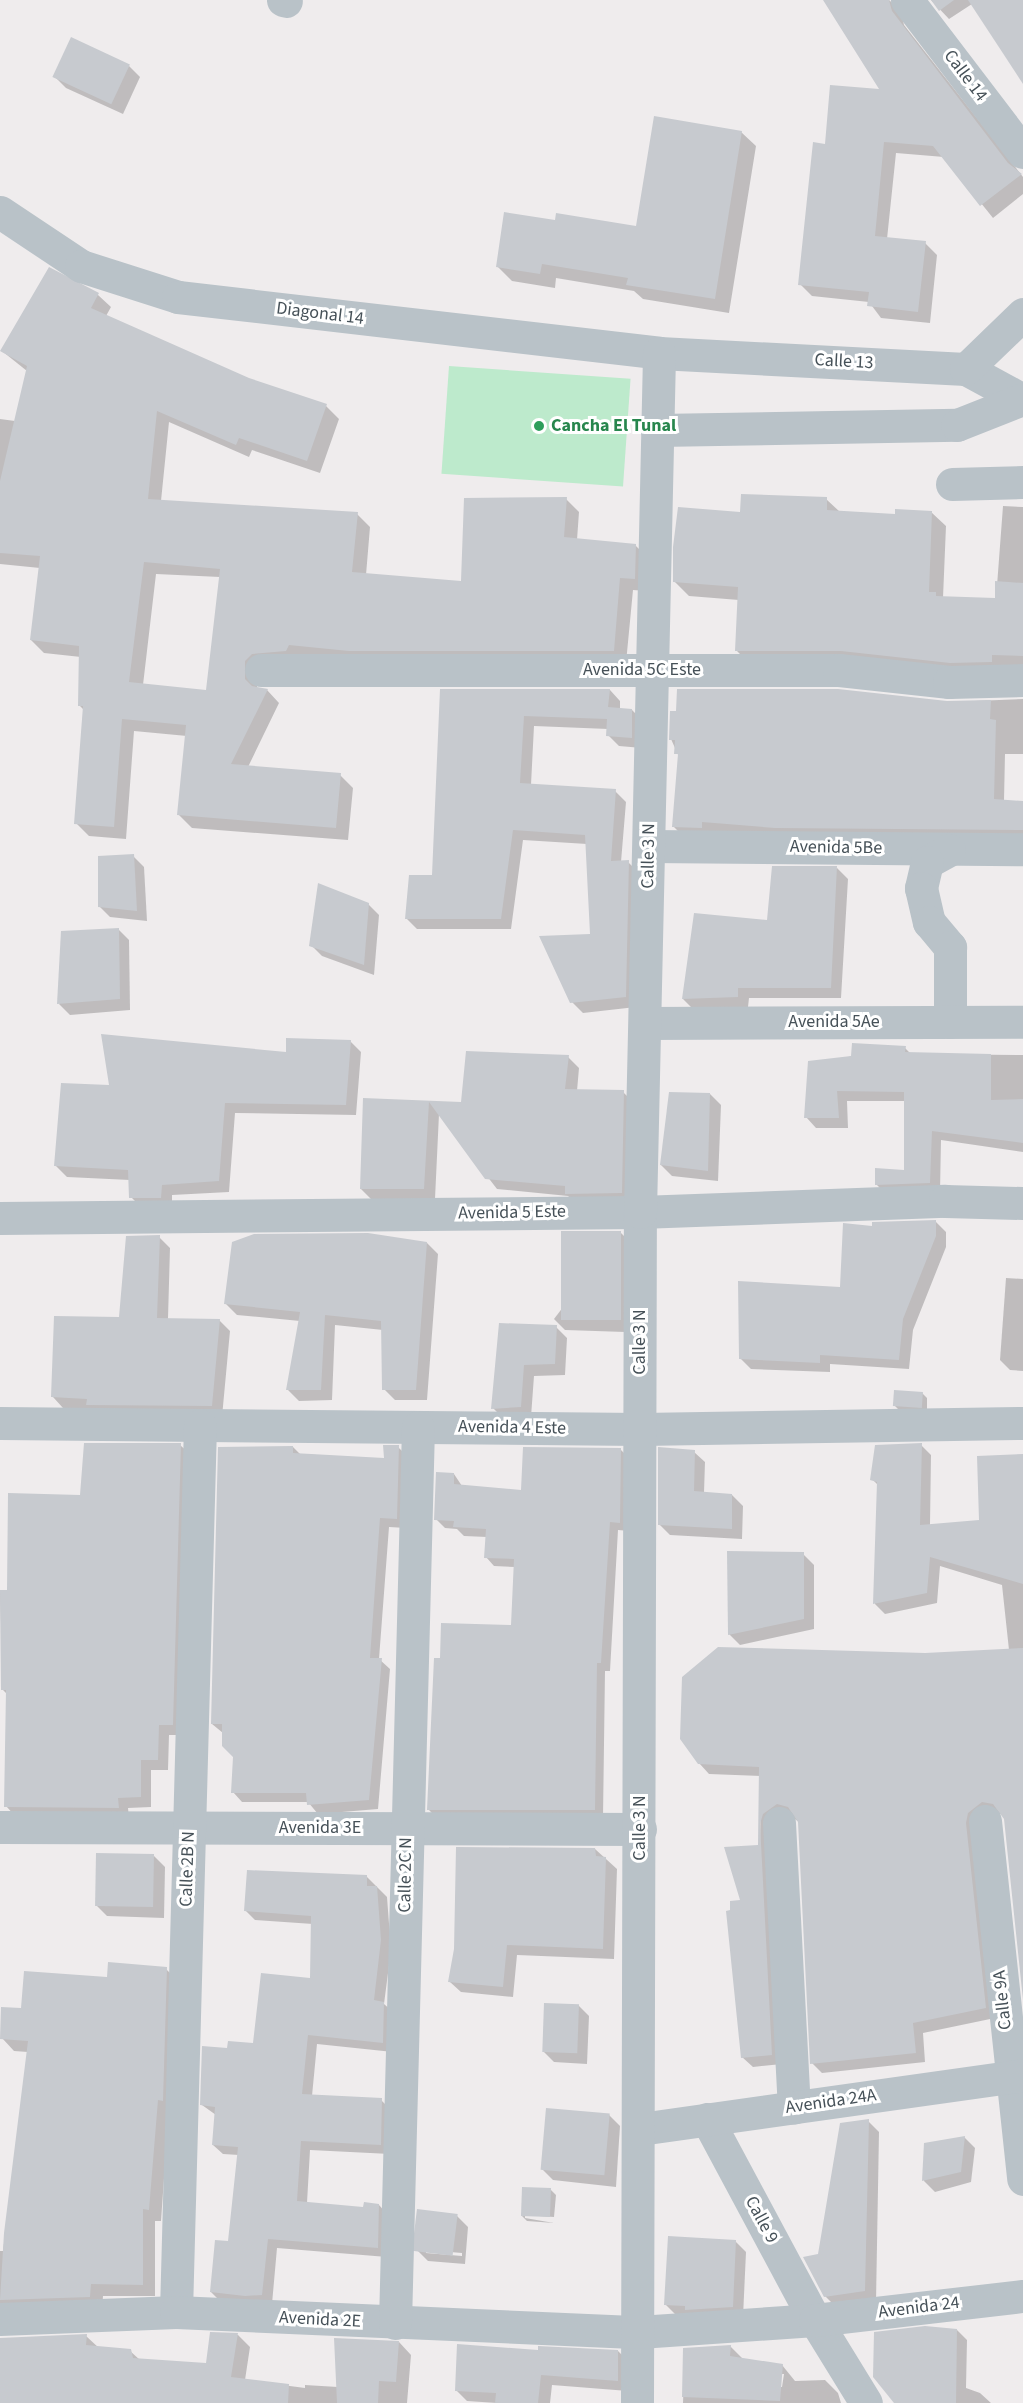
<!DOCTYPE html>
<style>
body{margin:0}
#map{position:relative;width:1023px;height:2403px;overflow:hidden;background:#efeced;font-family:"Source Sans 3",sans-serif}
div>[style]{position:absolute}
.green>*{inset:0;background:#bdeacc;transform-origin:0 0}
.shadow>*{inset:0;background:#0003}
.building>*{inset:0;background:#c7cacf;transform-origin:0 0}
.minor>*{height:33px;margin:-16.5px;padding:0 16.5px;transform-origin:16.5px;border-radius:16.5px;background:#b9c2c8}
.dots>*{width:16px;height:16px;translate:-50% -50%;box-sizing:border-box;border:3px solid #fff;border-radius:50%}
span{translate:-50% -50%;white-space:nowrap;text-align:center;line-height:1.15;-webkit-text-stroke:6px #fff;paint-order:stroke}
.street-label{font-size:18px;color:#465158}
.leisure-label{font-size:18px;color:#27864d;font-weight:700}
.left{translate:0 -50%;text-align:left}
</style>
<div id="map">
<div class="green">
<div style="left:449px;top:366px;width:182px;height:108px;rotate:4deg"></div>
</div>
<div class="shadow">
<div style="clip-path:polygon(824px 0,889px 0,901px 11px,904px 25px,1023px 177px,1023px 194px,993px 218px,944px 157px,896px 153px,887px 239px,925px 243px,937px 255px,930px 323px,881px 318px,869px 302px,812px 296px,800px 284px,826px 145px,882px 91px)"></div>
<div style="clip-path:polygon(931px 0,1023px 0,1023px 81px,972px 4px,949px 19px)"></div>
<div style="clip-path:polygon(129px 66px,140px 77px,123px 114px,66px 88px,55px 77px)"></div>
<div style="clip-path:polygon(741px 132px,756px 146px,729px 313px,643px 299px,634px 291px,556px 278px,555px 288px,512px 281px,497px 266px,637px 228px)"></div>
<div style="clip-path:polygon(evenodd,49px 269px,98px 295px,111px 307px,106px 316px,248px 380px,326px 406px,339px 419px,320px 473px,252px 450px,249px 457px,169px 422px,161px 501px,357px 514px,370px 527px,366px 575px,462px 583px,566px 499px,579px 512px,577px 540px,635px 545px,648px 558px,647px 591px,633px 590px,626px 663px,257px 674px,257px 689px,267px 690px,279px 703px,248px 767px,340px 775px,353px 788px,348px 840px,192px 828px,179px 815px,187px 736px,134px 731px,126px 839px,89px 836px,76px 823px,84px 710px,79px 705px,81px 657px,44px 653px,31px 640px,40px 568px,0 564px,0 419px,15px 421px,27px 371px,2px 351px,49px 269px,156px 574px,220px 577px,207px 691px,143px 685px,156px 574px)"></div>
<div style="clip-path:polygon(826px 499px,840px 512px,896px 516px,931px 512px,946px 526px,943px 598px,996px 599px,1003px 506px,1023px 507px,1023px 675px,751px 665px,737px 651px,739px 600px,689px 596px,674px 581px,742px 513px)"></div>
<div style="clip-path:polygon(442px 690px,610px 690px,620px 701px,620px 709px,632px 710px,643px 721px,642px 748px,619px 746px,608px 735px,608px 729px,534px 726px,531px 785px,615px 791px,626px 802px,621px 862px,628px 862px,639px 873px,636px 1007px,583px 1013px,572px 1002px,591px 936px,587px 844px,523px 840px,511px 929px,417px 929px,406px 918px,433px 877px)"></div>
<div style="clip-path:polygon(1023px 699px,1023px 754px,1005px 754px,1004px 801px,1023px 802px,1023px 840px,684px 837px,674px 827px,679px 757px,671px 739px,949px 702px)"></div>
<div style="clip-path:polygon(133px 856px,144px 867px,147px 921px,110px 917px,99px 906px)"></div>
<div style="clip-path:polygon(837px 868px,848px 879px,841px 998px,749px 998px,748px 1007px,694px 1010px,683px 999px,696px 914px,769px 922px)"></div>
<div style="clip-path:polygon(368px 904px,379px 915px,374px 975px,322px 956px,311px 945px)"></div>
<div style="clip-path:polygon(118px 929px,129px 940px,130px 1010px,70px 1015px,59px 1004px)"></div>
<div style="clip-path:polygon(350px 1041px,361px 1052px,356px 1115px,235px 1113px,229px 1192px,172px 1195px,172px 1208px,142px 1208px,131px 1197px,130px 1180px,67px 1177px,56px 1166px,111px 1087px)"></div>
<div style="clip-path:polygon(905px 1048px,911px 1054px,1023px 1055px,1023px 1152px,941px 1140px,940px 1192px,886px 1194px,876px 1184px,905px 1172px,906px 1101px,847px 1101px,848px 1128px,816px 1128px,806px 1117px,810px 1063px)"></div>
<div style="clip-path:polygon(568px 1057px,579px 1068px,577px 1091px,623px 1092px,634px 1103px,632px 1204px,577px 1204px,568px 1196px,497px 1189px,439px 1114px,435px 1199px,372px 1200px,361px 1189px,365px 1099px,463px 1103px)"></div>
<div style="clip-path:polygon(710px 1094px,721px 1105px,718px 1181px,672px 1176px,661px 1165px)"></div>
<div style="clip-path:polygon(936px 1222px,946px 1232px,946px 1247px,913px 1330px,909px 1369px,830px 1364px,830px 1372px,751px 1369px,741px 1359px,841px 1288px,874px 1228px)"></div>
<div style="clip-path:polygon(620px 1232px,631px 1243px,625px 1332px,565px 1330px,554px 1319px)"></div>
<div style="clip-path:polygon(159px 1237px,170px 1248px,168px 1319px,219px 1320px,230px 1331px,222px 1417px,63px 1408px,53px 1397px,120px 1319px)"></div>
<div style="clip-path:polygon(427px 1243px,438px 1254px,427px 1400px,395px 1400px,384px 1389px,383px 1330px,335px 1325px,332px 1400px,299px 1401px,288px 1390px,300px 1321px,237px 1315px,226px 1304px)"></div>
<div style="clip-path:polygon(1006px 1278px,1023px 1279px,1023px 1371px,1010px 1370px,1000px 1360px)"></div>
<div style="clip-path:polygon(500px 1324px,556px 1327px,567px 1338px,565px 1375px,534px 1376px,531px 1417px,504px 1419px,493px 1408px)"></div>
<div style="clip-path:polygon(922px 1393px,927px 1398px,927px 1410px,900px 1411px,895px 1406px)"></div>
<div style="clip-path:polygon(180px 1445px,191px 1455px,183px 1735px,169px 1735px,168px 1770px,151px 1770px,151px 1807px,128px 1808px,129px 1818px,16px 1817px,6px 1806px,8px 1695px,3px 1690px,0 1592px,8px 1592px,81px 1496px)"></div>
<div style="clip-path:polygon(921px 1445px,931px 1455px,930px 1525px,981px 1522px,1023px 1456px,1023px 1987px,1005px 1818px,1001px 1814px,984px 1816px,995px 2018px,923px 2033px,925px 2062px,822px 2073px,812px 2063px,799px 1822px,788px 1814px,782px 2064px,753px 2067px,742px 2057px,742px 1901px,760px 1847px,761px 1776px,709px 1774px,699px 1763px,925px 1654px,1009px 1650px,1002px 1585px,940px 1566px,937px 1603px,885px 1614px,875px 1604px,878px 1485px,872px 1479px)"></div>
<div style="clip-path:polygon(293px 1447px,300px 1454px,385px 1459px,398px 1447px,408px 1457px,406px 1528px,389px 1527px,379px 1659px,390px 1669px,378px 1809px,318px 1814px,308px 1802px,242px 1802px,233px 1792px,234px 1757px,223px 1733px,212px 1724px)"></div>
<div style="clip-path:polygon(620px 1449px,629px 1458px,629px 1531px,618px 1530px,610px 1671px,605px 1671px,603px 1818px,437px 1818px,428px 1809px,442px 1660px,513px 1627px,515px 1567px,494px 1566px,486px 1557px,487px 1537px,464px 1536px,457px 1529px,445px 1528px,436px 1519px,454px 1474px,462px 1486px,522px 1492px)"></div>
<div style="clip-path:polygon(694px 1452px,705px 1462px,704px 1493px,732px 1495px,743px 1506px,742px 1539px,670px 1535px,659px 1524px)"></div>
<div style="clip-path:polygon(803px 1554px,814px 1565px,814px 1629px,740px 1645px,729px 1634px)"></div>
<div style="clip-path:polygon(595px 1849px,617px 1869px,614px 1959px,517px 1955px,513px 1997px,461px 1992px,450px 1982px)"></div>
<div style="clip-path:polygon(154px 1856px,165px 1867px,164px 1918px,107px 1916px,96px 1905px)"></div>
<div style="clip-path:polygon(366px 1876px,387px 1897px,391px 1950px,384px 2004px,394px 2013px,393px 2052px,317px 2044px,312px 2096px,381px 2100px,391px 2110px,390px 2154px,310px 2150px,307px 2203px,365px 2209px,379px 2205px,388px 2215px,387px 2257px,277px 2248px,272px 2304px,221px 2302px,211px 2292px,230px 2242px,239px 2155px,223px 2154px,213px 2145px,216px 2115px,202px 2105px,228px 2050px,255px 2045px,311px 1980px,313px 1924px,255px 1920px,245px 1910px)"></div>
<div style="clip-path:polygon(166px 1969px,178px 1981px,161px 2221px,155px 2221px,155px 2296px,103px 2296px,102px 2309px,0 2320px,0 2251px,3px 2251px,28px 2052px,14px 2051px,2px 2038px,23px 2009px,109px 1979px)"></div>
<div style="clip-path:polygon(578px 2005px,589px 2016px,587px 2064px,554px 2062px,544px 2052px)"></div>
<div style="clip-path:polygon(609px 2115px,620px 2126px,616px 2187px,553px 2180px,542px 2169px)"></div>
<div style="clip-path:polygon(868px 2121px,879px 2132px,876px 2302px,836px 2307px,825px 2296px,820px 2255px)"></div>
<div style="clip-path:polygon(964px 2137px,975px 2148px,971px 2182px,935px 2192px,924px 2181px,925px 2144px)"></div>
<div style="clip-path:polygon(550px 2189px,556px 2195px,554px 2217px,525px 2215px,525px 2218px,554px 2223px,527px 2221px,522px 2216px)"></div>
<div style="clip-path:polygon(evenodd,457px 2216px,468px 2227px,465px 2264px,428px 2261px,417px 2250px,457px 2216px,426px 2250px,462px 2253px,462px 2256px,426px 2253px,426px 2250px)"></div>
<div style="clip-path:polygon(735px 2241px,746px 2252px,743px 2317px,676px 2315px,665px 2304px)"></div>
<div style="clip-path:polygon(957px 2330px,967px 2340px,966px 2388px,980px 2393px,991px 2403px,896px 2403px)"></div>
<div style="clip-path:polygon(211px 2334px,238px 2335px,250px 2347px,245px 2380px,305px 2388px,305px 2385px,338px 2387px,399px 2342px,411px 2355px,407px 2403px,0 2403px,0 2339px,86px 2336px,99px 2348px,130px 2351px,140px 2360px,208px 2365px)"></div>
<div style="clip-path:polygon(evenodd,730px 2346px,743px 2359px,782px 2365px,795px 2381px,825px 2380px,838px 2393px,841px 2403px,683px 2403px,685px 2349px,730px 2346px,781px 2374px,784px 2374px,782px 2387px,779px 2387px,781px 2374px)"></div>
<div style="clip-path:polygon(618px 2351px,629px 2362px,628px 2391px,552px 2385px,550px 2403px,497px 2403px,467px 2401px,456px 2390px,539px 2352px)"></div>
</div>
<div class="building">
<div style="clip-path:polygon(823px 0,889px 0,892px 11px,1008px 163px,1022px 174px,980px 206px,933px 146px,884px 142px,875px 236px,926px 241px,918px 312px,867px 306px,869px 292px,798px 285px,813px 142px,825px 144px,830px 85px,879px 89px)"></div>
<div style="clip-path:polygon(931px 0,954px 0,939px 11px)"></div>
<div style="clip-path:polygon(968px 0,1023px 0,1023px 84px)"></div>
<div style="left:71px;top:37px;width:65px;height:44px;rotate:25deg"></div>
<div style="clip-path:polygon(654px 116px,742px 131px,715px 299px,626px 285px,628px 278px,542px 264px,540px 274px,496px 267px,504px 212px,555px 220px,556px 213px,636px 226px)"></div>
<div style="clip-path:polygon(evenodd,49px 267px,99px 293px,91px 308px,249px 378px,327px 404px,307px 461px,239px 438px,236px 445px,157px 411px,148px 499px,358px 512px,352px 572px,461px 581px,464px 498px,567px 497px,564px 537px,636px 544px,635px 579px,620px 578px,614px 651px,349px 651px,289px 645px,286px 651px,252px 654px,245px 661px,245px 679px,252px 686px,268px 689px,231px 764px,341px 773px,336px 828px,177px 815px,186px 725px,122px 719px,114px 827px,74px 824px,83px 706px,78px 706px,79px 646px,30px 640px,40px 556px,0 553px,0 481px,27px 366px,0 351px,49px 267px,144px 562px,220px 569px,206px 690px,129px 682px,144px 562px)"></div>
<div style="clip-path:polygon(741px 494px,827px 497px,827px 510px,895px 514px,895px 509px,932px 511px,929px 592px,936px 592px,936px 596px,995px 598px,995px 581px,1023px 583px,1023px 656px,992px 655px,992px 662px,950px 663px,841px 651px,735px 651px,738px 587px,673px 582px,673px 547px,678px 507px,740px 512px)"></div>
<div style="clip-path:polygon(440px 689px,610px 689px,608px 707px,632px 709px,632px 738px,606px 736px,607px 719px,524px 716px,520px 783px,616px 789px,611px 861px,629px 860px,626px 997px,570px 1003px,539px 936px,590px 934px,585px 835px,513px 830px,501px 919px,405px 919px,409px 875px,432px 875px)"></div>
<div style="clip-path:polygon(677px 689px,838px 689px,947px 701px,991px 700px,990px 719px,996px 720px,994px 799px,1023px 801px,1023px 830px,775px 828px,702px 822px,702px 828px,672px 827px,678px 754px,674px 754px,675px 740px,669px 740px,670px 711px,676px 711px)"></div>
<div style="clip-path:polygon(134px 854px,137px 911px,98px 907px,98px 856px)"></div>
<div style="clip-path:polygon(772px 866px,837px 866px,831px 988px,738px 988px,738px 997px,682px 999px,694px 913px,767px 920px)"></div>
<div style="clip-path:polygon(318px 883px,369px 903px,364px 965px,309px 946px)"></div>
<div style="clip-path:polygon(119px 928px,120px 999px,57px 1004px,61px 931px)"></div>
<div style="clip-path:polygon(101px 1034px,286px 1052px,286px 1038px,351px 1040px,346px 1105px,225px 1103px,219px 1181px,162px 1185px,161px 1198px,129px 1198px,128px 1170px,54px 1166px,61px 1083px,109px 1085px)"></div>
<div style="clip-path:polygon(852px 1043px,906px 1046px,905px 1052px,991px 1054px,991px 1100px,1023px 1099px,1023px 1143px,932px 1131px,930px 1183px,875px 1185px,875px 1168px,904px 1170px,904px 1092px,837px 1091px,839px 1118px,804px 1118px,808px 1061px,851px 1056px)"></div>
<div style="clip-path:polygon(466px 1051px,569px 1055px,565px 1089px,624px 1090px,622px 1193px,565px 1194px,565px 1186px,485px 1179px,429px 1102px,424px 1189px,360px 1189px,363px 1098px,461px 1102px)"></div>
<div style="clip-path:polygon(669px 1092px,710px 1093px,708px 1171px,660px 1165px)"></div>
<div style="clip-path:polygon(936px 1220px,936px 1236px,903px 1319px,899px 1360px,820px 1355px,820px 1363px,739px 1359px,738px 1281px,840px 1287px,843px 1223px,872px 1226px,872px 1222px)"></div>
<div style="left:561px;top:1231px;width:60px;height:89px"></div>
<div style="clip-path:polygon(368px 1233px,427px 1242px,416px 1390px,382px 1390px,381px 1321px,325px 1315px,321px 1390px,286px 1390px,300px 1312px,224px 1304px,232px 1242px,254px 1234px)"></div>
<div style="clip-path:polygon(160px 1235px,157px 1318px,220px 1319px,212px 1406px,86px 1405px,87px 1399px,51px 1397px,54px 1316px,119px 1317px,126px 1236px)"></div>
<div style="clip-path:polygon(499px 1323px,557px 1325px,555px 1364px,524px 1365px,521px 1407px,491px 1409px)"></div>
<div style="left:894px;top:1390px;width:29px;height:16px;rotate:4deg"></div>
<div style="clip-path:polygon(84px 1443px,181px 1443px,173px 1725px,159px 1725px,158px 1760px,141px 1760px,141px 1797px,118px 1798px,119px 1808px,4px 1807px,6px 1690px,1px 1690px,0 1590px,7px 1590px,8px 1493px,80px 1495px)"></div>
<div style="clip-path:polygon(922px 1443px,920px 1525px,979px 1520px,977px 1456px,1023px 1454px,1023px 1584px,930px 1557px,927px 1593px,873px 1604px,877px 1482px,870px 1480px,875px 1445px)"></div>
<div style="clip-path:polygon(383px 1445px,399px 1445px,397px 1519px,380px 1518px,370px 1658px,382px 1658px,369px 1800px,307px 1805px,306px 1793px,231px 1793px,233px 1757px,222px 1746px,222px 1724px,211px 1724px,218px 1447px,293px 1446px,293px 1453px,384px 1458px)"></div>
<div style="clip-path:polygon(523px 1447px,621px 1448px,620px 1523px,610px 1522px,601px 1663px,597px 1663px,595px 1810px,427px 1810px,434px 1658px,440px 1658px,441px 1623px,511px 1625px,514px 1559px,484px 1558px,486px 1529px,453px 1527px,454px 1521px,434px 1520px,436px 1472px,454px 1473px,454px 1484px,521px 1490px)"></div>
<div style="clip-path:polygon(658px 1447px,695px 1450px,694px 1491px,732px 1494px,732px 1529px,658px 1525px)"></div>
<div style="clip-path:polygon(727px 1551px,804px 1552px,804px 1619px,728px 1635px)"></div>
<div style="clip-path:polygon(718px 1647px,925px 1653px,1023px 1648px,1023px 2000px,1004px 1819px,993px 1804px,982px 1802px,968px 1813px,966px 1823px,986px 2008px,913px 2023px,916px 2053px,810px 2064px,798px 1822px,788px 1807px,777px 1804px,763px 1814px,760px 1824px,772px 2055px,741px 2058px,726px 1911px,730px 1910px,730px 1901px,740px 1900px,724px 1847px,758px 1845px,759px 1767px,698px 1764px,680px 1739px,682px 1677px)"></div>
<div style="clip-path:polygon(456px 1847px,595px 1848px,596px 1856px,606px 1857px,603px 1949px,507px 1945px,503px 1987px,448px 1982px,454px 1949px)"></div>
<div style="left:96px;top:1853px;width:58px;height:53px;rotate:1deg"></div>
<div style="clip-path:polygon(247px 1870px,367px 1875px,367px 1886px,377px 1886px,381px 1940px,374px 2000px,384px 2002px,383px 2043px,308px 2035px,302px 2094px,382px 2098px,381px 2145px,301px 2141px,297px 2201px,363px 2207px,364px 2202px,379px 2204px,378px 2248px,268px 2239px,262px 2295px,245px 2296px,210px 2292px,215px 2240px,228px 2241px,238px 2147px,212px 2145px,215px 2107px,200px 2105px,202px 2046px,227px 2048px,228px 2041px,253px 2043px,261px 1973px,310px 1978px,311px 1916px,244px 1911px)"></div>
<div style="clip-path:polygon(108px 1962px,167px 1967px,163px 2101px,158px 2100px,149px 2210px,143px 2209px,143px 2285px,91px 2284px,90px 2297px,0 2300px,4px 2233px,28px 2041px,0 2039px,1px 2007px,21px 2008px,24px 1971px,107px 1977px)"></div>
<div style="left:544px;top:2003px;width:35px;height:49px;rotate:2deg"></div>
<div style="left:546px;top:2108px;width:64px;height:62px;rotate:5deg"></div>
<div style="clip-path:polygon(869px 2119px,865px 2291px,824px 2297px,803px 2257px,818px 2254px,840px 2123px)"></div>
<div style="clip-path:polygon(965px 2136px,961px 2172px,922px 2181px,924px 2143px)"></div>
<div style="left:522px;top:2187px;width:29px;height:29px;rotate:2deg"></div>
<div style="left:417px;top:2209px;width:41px;height:42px;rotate:7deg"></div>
<div style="clip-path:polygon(668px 2236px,736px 2240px,733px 2307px,685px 2310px,685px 2306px,664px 2305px)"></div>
<div style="clip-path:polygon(925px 2326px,957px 2329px,956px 2403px,894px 2403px,873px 2377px,874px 2332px)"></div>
<div style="clip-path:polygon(210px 2332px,238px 2333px,231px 2377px,289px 2384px,288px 2403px,0 2403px,0 2338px,87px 2334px,86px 2345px,131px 2349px,133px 2358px,206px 2363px)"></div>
<div style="clip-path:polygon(334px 2338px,399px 2341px,396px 2382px,379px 2381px,378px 2403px,337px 2403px)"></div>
<div style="clip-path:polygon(457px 2344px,538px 2350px,538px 2346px,618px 2350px,618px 2381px,541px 2375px,538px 2403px,495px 2403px,496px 2393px,455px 2391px)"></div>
<div style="clip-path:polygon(731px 2345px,730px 2356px,783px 2364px,780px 2401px,682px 2397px,683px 2348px)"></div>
</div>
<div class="minor">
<div style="left:283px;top:0;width:3px;rotate:18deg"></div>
<div style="left:907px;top:0;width:191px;rotate:52.7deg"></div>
<div style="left:0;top:212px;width:97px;rotate:33.7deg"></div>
<div style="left:81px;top:266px;width:102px;rotate:17.7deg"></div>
<div style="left:178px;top:297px;width:484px;rotate:6.6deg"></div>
<div style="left:659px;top:353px;width:307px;rotate:3deg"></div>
<div style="left:966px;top:369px;width:65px;rotate:28.5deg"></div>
<div style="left:966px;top:369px;width:79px;rotate:-44deg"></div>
<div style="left:657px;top:430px;width:300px;rotate:-1deg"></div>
<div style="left:957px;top:425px;width:68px;rotate:-21.6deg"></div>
<div style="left:952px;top:484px;width:71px;rotate:-1.6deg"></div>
<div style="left:261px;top:670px;width:578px"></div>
<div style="left:839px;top:670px;width:111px;rotate:6.2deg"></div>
<div style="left:949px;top:682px;width:74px;rotate:-1.5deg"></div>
<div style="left:649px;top:846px;width:374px;rotate:0.5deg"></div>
<div style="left:949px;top:850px;width:25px;rotate:151deg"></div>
<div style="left:927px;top:862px;width:27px;rotate:103deg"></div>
<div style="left:921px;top:888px;width:35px;rotate:77deg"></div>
<div style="left:929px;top:922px;width:33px;rotate:50deg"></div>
<div style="left:950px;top:947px;width:75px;rotate:90deg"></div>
<div style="left:645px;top:1023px;width:378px;rotate:-0.2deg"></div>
<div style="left:0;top:1218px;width:640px;rotate:-0.54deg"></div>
<div style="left:640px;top:1212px;width:305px;rotate:-2.1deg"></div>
<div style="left:945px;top:1201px;width:78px;rotate:1.5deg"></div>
<div style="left:0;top:1423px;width:641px;rotate:0.54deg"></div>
<div style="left:641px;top:1429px;width:382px;rotate:-0.9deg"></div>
<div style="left:985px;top:1821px;width:360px;rotate:83.9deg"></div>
<div style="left:779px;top:1823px;width:285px;rotate:87deg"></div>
<div style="left:0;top:1827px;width:640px;rotate:0.18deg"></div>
<div style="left:707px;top:2119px;width:228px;rotate:61.8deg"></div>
<div style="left:815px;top:2320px;width:97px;rotate:58.4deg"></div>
<div style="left:640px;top:2129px;width:387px;rotate:-8deg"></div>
<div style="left:176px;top:2312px;width:887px;rotate:-88.45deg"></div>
<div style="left:0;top:2319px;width:176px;rotate:-2.3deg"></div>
<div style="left:176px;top:2312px;width:463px;rotate:2.5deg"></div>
<div style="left:639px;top:2332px;width:176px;rotate:-3.9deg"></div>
<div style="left:815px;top:2320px;width:209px;rotate:-6.6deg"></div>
<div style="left:395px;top:2323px;width:896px;rotate:-88.53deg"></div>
<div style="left:637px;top:2403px;width:1191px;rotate:-89.86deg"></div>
<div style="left:640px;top:1212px;width:859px;rotate:-88.73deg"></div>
</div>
<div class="dots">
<div style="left:539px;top:426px;background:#2e9e5b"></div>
</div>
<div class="street-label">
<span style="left:965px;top:76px;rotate:53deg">Calle 14</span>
<span style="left:320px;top:314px;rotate:7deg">Diagonal 14</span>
<span style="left:844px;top:362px;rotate:3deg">Calle 13</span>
<span style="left:642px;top:670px">Avenida 5C Este</span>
<span style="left:836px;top:848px;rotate:1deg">Avenida 5Be</span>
<span style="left:649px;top:856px;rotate:-89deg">Calle 3 N</span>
<span style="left:834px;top:1022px">Avenida 5Ae</span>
<span style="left:512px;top:1213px;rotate:-1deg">Avenida 5 Este</span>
<span style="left:640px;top:1342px;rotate:-90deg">Calle 3 N</span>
<span style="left:512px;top:1428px;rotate:1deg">Avenida 4 Este</span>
<span style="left:320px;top:1828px">Avenida 3E</span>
<span style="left:640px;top:1828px;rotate:-90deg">Calle 3 N</span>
<span style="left:188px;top:1869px;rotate:-88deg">Calle 2B N</span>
<span style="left:406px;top:1875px;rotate:-89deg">Calle 2C N</span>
<span style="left:1003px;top:2000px;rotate:-96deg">Calle 9A</span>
<span style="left:831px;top:2102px;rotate:-8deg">Avenida 24A</span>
<span style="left:761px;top:2220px;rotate:62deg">Calle 9</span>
<span style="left:919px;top:2308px;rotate:-7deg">Avenida 24</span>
<span style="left:320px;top:2320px;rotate:3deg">Avenida 2E</span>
</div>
<div class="leisure-label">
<span class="left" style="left:551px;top:426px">Cancha El Tunal</span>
</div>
</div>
